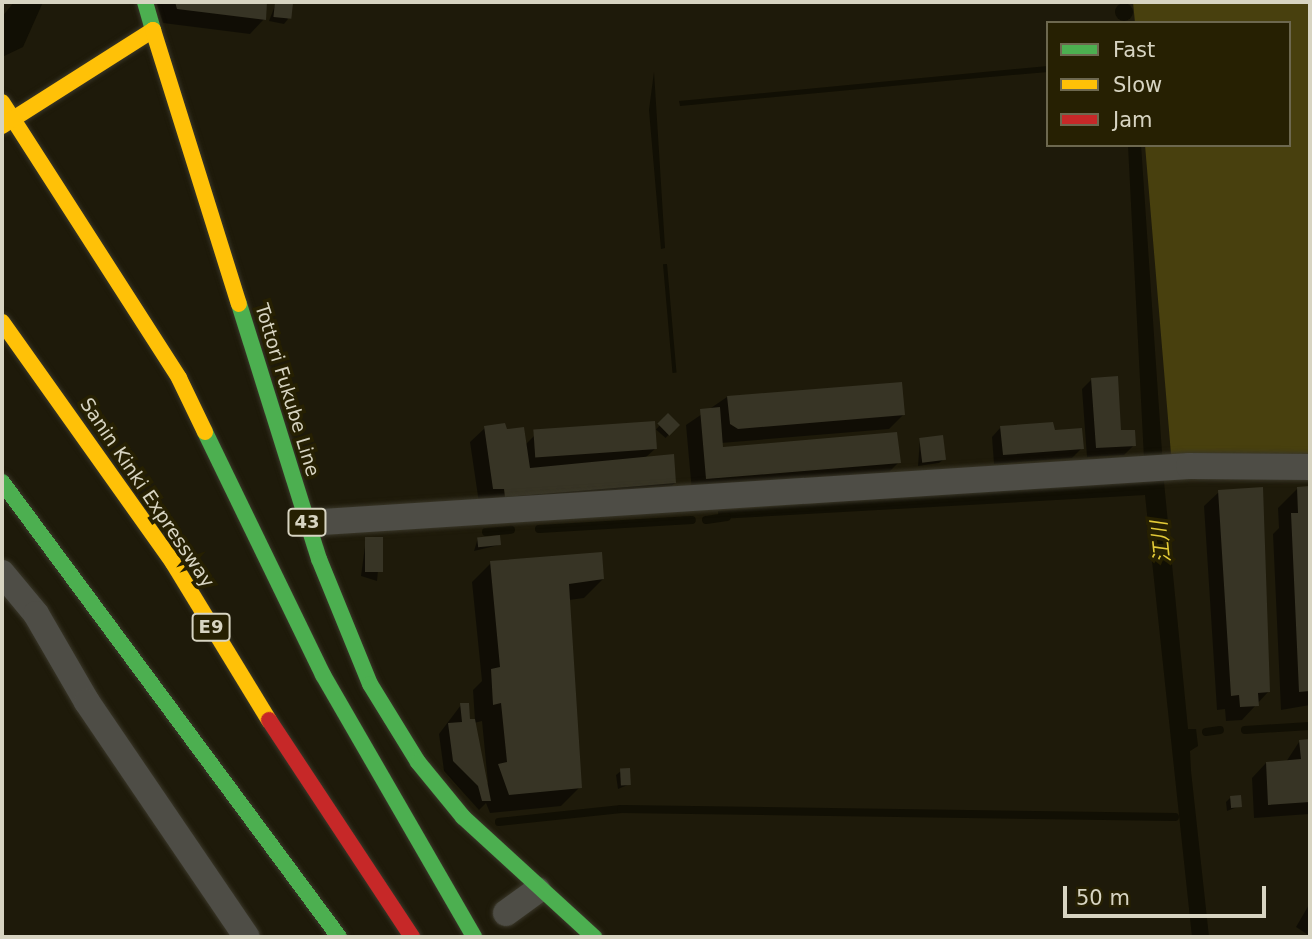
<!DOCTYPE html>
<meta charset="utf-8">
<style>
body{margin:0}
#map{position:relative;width:1312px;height:939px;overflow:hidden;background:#1e1a0a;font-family:"DejaVu Sans","Noto Sans JP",sans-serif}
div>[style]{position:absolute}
.green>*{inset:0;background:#48400e}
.water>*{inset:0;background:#110f04;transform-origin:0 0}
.round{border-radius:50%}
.shadow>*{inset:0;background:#0007;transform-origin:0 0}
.stream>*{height:8px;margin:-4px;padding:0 4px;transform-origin:4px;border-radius:4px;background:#110f04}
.building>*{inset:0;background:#373425;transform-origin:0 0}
.roads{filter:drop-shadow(0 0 2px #3a3729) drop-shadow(0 0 2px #3a3729)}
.street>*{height:26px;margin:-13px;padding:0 13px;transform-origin:13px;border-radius:13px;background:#4e4d46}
.fast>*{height:16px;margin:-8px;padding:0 8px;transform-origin:8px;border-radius:8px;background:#4caf50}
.slow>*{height:16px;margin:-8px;padding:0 8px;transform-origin:8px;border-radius:8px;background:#ffc107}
.jam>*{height:16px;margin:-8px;padding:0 8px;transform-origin:8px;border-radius:8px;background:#c62828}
span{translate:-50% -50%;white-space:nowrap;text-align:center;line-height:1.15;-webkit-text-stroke:7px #262002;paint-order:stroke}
.shield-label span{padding:2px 5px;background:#262002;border:2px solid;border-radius:5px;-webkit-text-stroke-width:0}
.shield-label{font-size:18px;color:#d7d4c2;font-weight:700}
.street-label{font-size:19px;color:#d7d4c2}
.water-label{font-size:21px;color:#e3ca37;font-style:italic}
.frame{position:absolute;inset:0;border:4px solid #d7d4c2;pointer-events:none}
.legend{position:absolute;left:1046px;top:21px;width:245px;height:126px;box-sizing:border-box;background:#262002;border:2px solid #6d684f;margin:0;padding:9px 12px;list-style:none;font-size:21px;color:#d7d4c2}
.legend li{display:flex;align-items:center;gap:14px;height:35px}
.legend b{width:35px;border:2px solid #6d684f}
.scale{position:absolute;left:1063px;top:886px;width:203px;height:32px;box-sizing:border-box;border:4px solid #d7d4c2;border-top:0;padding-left:9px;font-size:21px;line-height:24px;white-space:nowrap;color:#d7d4c2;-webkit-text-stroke:5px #262002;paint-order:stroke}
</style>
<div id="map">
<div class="green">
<div style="clip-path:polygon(1133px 2px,1310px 2px,1310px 456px,1171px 454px,1145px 145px,1289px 145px,1289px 23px,1135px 23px)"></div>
</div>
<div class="water">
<div style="clip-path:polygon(14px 2px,43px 2px,23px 47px,2px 57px,2px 17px)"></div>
<div class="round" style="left:1115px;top:3px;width:18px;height:18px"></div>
<div style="clip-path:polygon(1048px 66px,1048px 72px,956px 80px,680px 106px,679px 101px)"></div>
<div style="clip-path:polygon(654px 72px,665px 248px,661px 249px,649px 110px)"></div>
<div style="clip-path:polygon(1128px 145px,1141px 145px,1164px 482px,1188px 729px,1196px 729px,1198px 746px,1190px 751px,1191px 771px,1209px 937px,1192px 937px,1145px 495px,718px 519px,718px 511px,1145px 478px)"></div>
<div style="left:667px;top:264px;width:109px;height:4px;rotate:85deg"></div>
</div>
<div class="shadow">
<div style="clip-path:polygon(156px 2px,266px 2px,264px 19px,250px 34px,163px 23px)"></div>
<div style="clip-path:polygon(276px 3px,288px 19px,284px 24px,269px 21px)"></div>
<div style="clip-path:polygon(1092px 379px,1119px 432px,1134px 445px,1124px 455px,1087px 457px,1082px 389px)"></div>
<div style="clip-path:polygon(727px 397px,903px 415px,889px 429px,721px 443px,722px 448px,899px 462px,884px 477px,692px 492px,686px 425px)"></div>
<div style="left:668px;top:416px;width:13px;height:18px;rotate:42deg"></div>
<div style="clip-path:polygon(1001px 427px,1053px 431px,1082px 448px,1072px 458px,994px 464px,992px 437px)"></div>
<div style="clip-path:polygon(485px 428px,506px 431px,525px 445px,535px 435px,656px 448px,645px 458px,675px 483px,660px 497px,479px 503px,470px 442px)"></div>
<div style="clip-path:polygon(920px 439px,944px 459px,939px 463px,918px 466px)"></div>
<div style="clip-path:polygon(1310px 488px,1310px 705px,1281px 710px,1273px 534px,1279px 528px,1278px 508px,1297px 489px)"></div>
<div style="clip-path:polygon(1219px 492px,1269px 691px,1242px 720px,1226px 721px,1225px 709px,1217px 710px,1204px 506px)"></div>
<div style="clip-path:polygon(478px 538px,499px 545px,474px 551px)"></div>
<div style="clip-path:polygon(366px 539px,381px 539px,377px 581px,361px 576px)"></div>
<div style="clip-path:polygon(evenodd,491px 563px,603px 579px,584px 598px,569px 600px,580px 787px,561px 806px,490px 813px,486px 803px,479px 810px,444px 771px,439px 734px,461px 705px,468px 721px,475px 721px,473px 690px,482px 681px,472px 582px,491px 563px,482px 721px,488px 783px,486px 784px,474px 723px,482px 721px)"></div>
<div style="clip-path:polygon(1310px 741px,1310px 814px,1254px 818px,1252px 778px,1266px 763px,1286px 762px,1299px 742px)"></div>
<div style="clip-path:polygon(621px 771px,630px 784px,618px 789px,616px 775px)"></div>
<div style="clip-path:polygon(1230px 798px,1240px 806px,1227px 811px,1226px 802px)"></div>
<div style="clip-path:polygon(1310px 903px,1310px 936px,1296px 927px)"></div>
</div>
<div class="stream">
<div style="left:706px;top:520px;width:21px;rotate:-8deg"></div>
<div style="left:539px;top:529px;width:153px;rotate:-3.4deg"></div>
<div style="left:486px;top:532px;width:25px;rotate:-5deg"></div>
<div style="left:1245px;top:730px;width:65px;rotate:-3.5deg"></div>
<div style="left:1206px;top:732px;width:14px;rotate:-8deg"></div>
<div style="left:499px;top:822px;width:123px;rotate:-6.1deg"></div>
<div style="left:621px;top:809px;width:554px;rotate:0.83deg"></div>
</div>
<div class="building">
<div style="clip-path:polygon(175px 2px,267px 2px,266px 20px,177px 9px)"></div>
<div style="left:275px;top:2px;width:18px;height:15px;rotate:6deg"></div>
<div style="clip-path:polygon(1118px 376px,1121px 430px,1135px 430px,1136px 446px,1096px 448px,1091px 378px)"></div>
<div style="clip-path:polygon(902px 382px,905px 415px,738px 429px,730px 424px,727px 396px)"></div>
<div style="clip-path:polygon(720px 407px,723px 447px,897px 432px,901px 463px,706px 479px,700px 409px)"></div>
<div style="left:668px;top:413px;width:17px;height:15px;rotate:45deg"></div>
<div style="left:655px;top:421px;width:28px;height:122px;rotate:86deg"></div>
<div style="clip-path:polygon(1053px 422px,1055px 430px,1082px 428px,1084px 449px,1003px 455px,1000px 426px)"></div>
<div style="clip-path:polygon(505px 423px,507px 429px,524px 427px,530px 468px,674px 454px,676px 483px,505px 497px,504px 489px,493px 489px,484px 426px)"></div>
<div style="left:943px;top:435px;width:25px;height:24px;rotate:83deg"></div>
<div style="clip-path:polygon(1310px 486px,1310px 691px,1299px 692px,1291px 513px,1298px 513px,1297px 487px)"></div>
<div style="clip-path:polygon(1263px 487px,1270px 692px,1258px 693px,1259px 706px,1240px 707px,1239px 695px,1231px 696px,1218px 490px)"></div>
<div style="left:500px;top:535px;width:10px;height:23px;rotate:84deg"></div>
<div style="left:365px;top:537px;width:18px;height:35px"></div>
<div style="clip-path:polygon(602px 552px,604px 579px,569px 584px,582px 788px,509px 795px,498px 764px,507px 762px,501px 703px,493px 705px,491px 669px,500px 667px,490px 561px)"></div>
<div style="clip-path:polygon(460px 703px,469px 703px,470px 719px,475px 719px,491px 801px,482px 801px,478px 786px,453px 761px,448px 723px,462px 722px)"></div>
<div style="clip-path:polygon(1310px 739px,1310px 802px,1268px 805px,1266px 762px,1301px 759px,1299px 740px)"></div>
<div style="left:630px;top:768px;width:17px;height:10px;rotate:87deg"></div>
<div style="left:1241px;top:795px;width:12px;height:11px;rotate:85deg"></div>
</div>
<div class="roads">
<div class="street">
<div style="left:307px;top:523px;width:884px;rotate:-3.7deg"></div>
<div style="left:1189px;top:466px;width:121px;rotate:0.5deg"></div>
<div style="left:2px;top:573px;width:53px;rotate:50.3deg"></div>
<div style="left:36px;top:614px;width:102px;rotate:59.9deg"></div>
<div style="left:87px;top:702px;width:284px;rotate:55.8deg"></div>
<div style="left:506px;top:913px;width:39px;rotate:-36deg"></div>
</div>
<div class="fast">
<div style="left:145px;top:2px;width:29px;rotate:74deg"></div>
<div style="left:239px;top:304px;width:267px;rotate:72.6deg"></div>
<div style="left:319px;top:559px;width:135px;rotate:67.8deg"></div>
<div style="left:370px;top:684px;width:92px;rotate:58.4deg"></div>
<div style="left:418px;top:762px;width:71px;rotate:50.7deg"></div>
<div style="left:463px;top:817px;width:178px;rotate:42.5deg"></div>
<div style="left:205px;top:432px;width:270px;rotate:64.1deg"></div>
<div style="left:323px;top:675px;width:302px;rotate:60deg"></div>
<div style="left:2px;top:482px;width:566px;rotate:53.47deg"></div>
</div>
<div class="slow">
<div style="left:2px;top:102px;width:328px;rotate:57.3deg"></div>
<div style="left:179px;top:378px;width:60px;rotate:64.3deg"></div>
<div style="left:2px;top:126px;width:179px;rotate:-32.4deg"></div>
<div style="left:153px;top:30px;width:287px;rotate:72.6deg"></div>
<div style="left:2px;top:322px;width:296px;rotate:54.6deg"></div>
<div style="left:173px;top:563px;width:184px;rotate:58.6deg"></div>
</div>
<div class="jam">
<div style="left:269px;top:720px;width:260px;rotate:56.6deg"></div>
</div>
</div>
<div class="shield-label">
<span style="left:307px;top:522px">43</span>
<span style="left:211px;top:627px">E9</span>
</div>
<div class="street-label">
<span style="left:287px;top:390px;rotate:73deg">Tottori Fukube Line</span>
<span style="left:147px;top:493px;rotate:56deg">Sanin Kinki Expressway</span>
</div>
<div class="water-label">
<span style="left:1161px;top:542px;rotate:-96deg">江川</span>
</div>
<div class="frame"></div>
<ul class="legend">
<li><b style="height:9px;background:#4caf50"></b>Fast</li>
<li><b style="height:9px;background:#ffc107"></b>Slow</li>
<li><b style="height:9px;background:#c62828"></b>Jam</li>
</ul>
<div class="scale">50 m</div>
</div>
